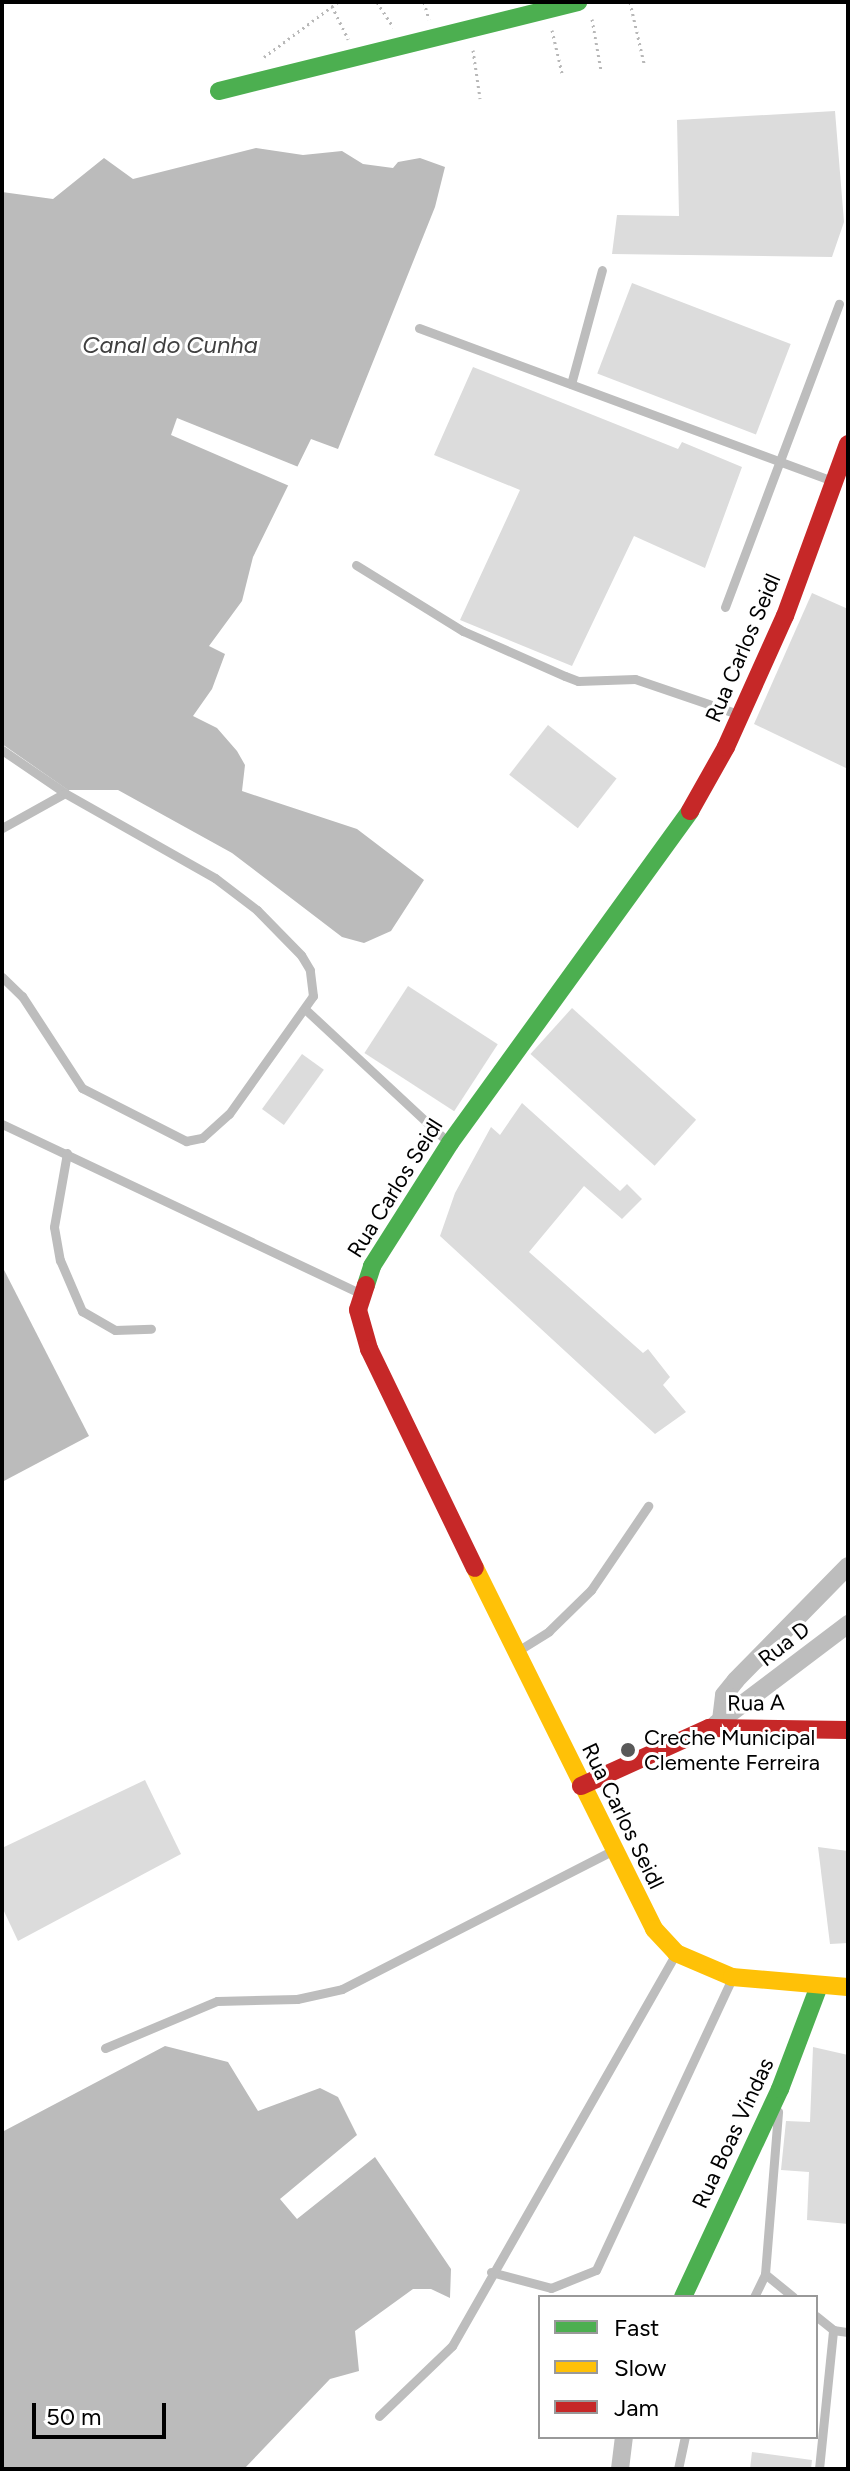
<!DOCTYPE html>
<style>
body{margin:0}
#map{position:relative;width:850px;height:2471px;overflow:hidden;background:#fff;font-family:Figtree,sans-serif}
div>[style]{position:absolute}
.water>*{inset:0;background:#bbb}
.pier>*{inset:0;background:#fff}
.building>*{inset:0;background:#dcdcdc;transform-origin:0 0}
.path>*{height:3px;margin-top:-1.5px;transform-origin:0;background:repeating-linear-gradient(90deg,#b8b8b8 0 2px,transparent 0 6px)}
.lane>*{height:9px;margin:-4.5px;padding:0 4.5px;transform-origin:4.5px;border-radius:4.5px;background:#bdbdbd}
.street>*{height:18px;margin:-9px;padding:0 9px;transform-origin:9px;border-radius:9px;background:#bdbdbd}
.fast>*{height:18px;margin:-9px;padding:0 9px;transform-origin:9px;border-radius:9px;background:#4caf50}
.slow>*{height:18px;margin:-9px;padding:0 9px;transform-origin:9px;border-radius:9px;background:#ffc107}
.jam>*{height:18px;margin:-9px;padding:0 9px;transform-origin:9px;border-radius:9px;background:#c62828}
.dots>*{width:22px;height:22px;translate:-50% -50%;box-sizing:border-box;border:4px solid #fff;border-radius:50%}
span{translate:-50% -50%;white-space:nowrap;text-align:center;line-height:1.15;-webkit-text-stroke:6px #fff;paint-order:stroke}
.street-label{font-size:22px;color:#000}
.poi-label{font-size:22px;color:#000}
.left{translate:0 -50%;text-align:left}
.water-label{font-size:24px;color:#3f3f3f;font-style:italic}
.frame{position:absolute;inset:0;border:4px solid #000;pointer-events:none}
.legend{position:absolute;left:538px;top:2295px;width:280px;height:144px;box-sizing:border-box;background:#fff;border:2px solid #999;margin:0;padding:10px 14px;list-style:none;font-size:24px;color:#000}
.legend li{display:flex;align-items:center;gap:16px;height:40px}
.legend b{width:40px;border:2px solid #999}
.scale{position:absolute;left:32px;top:2403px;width:134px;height:36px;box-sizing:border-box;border:4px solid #000;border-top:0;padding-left:10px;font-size:24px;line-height:28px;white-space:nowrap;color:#000;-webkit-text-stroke:6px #fff;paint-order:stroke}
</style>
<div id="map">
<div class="water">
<div style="clip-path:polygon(256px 148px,303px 155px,342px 151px,363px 164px,393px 168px,398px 162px,420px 158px,445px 167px,435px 207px,338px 449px,311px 439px,253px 557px,242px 601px,209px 646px,225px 654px,212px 689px,193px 716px,217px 728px,237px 751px,245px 765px,242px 791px,357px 829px,424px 880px,391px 931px,364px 943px,342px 937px,232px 853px,118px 790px,68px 790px,2px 744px,2px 192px,53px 199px,104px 158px,133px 179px)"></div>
<div style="clip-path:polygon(2px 1266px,89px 1436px,2px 1482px)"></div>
<div style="clip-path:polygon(165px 2046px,228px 2062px,258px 2111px,320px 2088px,338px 2097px,357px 2135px,280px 2199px,297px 2219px,375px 2157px,451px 2269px,450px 2298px,431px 2289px,413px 2289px,355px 2331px,359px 2371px,330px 2379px,244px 2469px,2px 2469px,2px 2132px)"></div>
</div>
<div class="pier">
<div style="clip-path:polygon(177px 418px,301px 468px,294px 488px,171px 435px)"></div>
</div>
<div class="building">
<div style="clip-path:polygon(835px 111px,844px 222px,832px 257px,612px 254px,617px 215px,679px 216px,677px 120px)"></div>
<div style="left:632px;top:283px;width:170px;height:97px;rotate:21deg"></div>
<div style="clip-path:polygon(473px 367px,678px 449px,682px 442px,742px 467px,705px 568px,634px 536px,572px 666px,460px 620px,520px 490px,434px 455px)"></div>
<div style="clip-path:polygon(812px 593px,848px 609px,848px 769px,754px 724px)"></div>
<div style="left:548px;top:725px;width:87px;height:63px;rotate:38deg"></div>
<div style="left:408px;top:986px;width:107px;height:80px;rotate:33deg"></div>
<div style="left:572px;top:1008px;width:167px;height:62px;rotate:42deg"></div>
<div style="left:302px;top:1054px;width:27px;height:68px;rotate:36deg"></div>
<div style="clip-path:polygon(522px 1103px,620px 1191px,627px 1184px,642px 1199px,622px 1219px,584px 1186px,529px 1252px,643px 1353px,648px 1349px,670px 1377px,663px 1385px,686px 1412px,655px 1434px,440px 1236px,455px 1193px,491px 1127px,500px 1135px)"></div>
<div style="clip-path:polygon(145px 1780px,181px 1854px,18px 1941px,2px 1907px,2px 1848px)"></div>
<div style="clip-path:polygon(818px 1847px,848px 1851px,848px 1943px,830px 1944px)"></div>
<div style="clip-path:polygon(813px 2047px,848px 2055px,848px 2224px,807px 2220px,809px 2172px,781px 2170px,786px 2121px,810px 2122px)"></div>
<div style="clip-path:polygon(752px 2452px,812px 2460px,811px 2469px,750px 2469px)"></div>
</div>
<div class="path">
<div style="left:377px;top:2px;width:30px;rotate:57deg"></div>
<div style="left:424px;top:2px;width:18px;rotate:74deg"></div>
<div style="left:630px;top:2px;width:63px;rotate:77.1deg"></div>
<div style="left:332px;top:6px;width:37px;rotate:64deg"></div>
<div style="left:592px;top:19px;width:52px;rotate:80deg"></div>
<div style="left:552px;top:30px;width:44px;rotate:76.9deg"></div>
<div style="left:473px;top:50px;width:49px;rotate:81.7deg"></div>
<div style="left:264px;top:57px;width:92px;rotate:-36.6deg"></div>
</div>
<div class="lane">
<div style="left:419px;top:328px;width:440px;rotate:20.3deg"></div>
<div style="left:571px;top:384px;width:118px;rotate:-74.8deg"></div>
<div style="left:356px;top:565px;width:126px;rotate:31.7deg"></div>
<div style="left:463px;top:631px;width:111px;rotate:23.8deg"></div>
<div style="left:565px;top:676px;width:14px;rotate:21deg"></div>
<div style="left:578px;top:681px;width:57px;rotate:-2deg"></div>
<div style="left:635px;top:679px;width:109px;rotate:18.8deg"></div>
<div style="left:725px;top:607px;width:324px;rotate:-69.4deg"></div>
<div style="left:2px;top:750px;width:76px;rotate:34.3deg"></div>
<div style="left:65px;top:793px;width:72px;rotate:150.9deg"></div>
<div style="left:2px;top:977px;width:28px;rotate:44deg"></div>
<div style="left:22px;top:996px;width:110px;rotate:56.9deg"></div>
<div style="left:82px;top:1088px;width:117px;rotate:27deg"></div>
<div style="left:186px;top:1141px;width:16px;rotate:-11deg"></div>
<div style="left:202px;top:1138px;width:36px;rotate:-42deg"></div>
<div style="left:229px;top:1114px;width:145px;rotate:-54.6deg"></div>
<div style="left:313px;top:996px;width:26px;rotate:-97deg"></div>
<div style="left:310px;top:970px;width:17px;rotate:-121deg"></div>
<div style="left:301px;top:955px;width:63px;rotate:-134.4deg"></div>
<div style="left:257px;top:910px;width:53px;rotate:-142.7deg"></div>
<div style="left:215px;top:878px;width:172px;rotate:-150.5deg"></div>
<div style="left:306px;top:1010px;width:192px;rotate:42.9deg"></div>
<div style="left:2px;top:1124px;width:396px;rotate:25.3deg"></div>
<div style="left:67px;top:1153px;width:75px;rotate:100deg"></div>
<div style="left:54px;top:1227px;width:34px;rotate:80deg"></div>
<div style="left:60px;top:1260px;width:56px;rotate:66.7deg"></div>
<div style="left:82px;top:1311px;width:38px;rotate:30deg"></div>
<div style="left:115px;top:1330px;width:36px;rotate:-2deg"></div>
<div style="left:516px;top:1652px;width:39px;rotate:-32deg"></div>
<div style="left:549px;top:1631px;width:59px;rotate:-44.3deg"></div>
<div style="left:591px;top:1590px;width:102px;rotate:-55.8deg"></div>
<div style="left:105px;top:2048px;width:121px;rotate:-22.8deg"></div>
<div style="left:217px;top:2001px;width:80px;rotate:-1.4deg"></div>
<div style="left:297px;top:1999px;width:46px;rotate:-12.5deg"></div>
<div style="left:342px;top:1989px;width:301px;rotate:-27.1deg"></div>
<div style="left:491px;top:2272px;width:62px;rotate:14.9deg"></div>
<div style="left:551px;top:2288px;width:48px;rotate:-21.8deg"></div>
<div style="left:596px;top:2270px;width:322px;rotate:-65deg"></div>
<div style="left:765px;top:2274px;width:36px;rotate:39deg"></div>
<div style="left:754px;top:2297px;width:25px;rotate:-64deg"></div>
<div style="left:765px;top:2274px;width:163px;rotate:-85.4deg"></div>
<div style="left:816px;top:2316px;width:22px;rotate:39deg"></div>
<div style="left:833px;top:2330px;width:15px;rotate:8deg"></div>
<div style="left:379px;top:2416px;width:101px;rotate:-43.8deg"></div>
<div style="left:452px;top:2346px;width:452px;rotate:-60.3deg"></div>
<div style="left:678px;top:2469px;width:33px;rotate:-78deg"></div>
<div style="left:819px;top:2469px;width:140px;rotate:-84.2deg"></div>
</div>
<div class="street">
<div style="left:721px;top:1720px;width:25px;rotate:-83deg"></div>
<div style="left:724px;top:1695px;width:19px;rotate:-51deg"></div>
<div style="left:736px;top:1680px;width:160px;rotate:-45.5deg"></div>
<div style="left:716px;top:1724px;width:166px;rotate:-37.1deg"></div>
<div style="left:620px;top:2469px;width:32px;rotate:-83deg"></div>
</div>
<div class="fast">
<div style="left:219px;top:91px;width:370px;rotate:-13.9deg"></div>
<div style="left:366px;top:1285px;width:20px;rotate:-72deg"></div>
<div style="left:372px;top:1266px;width:146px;rotate:-57.6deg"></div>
<div style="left:450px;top:1143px;width:410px;rotate:-54.1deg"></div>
<div style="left:683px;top:2297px;width:230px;rotate:-65deg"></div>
<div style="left:780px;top:2089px;width:110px;rotate:-69.3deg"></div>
</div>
<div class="slow">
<div style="left:475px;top:1568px;width:403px;rotate:63.6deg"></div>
<div style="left:654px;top:1929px;width:33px;rotate:47deg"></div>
<div style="left:676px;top:1953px;width:61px;rotate:23.2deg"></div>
<div style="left:732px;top:1977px;width:116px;rotate:4.9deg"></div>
</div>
<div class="jam">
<div style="left:690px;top:811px;width:73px;rotate:-60.6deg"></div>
<div style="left:726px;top:747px;width:144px;rotate:-65.8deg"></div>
<div style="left:785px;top:616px;width:183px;rotate:-69.9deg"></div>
<div style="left:366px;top:1285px;width:26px;rotate:108deg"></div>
<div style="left:358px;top:1310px;width:41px;rotate:74.2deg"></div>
<div style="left:369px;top:1349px;width:243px;rotate:64.2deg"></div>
<div style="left:581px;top:1786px;width:141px;rotate:-24.4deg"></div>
<div style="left:709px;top:1728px;width:139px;rotate:0.8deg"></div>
</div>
<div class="dots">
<div style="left:628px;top:1750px;background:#595959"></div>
</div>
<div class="street-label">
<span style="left:743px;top:648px;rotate:-67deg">Rua Carlos Seidl</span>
<span style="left:395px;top:1188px;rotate:-58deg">Rua Carlos Seidl</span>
<span style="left:784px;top:1644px;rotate:-38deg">Rua D</span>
<span style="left:756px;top:1703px;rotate:-1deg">Rua A</span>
<span style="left:623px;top:1816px;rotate:64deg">Rua Carlos Seidl</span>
<span style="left:733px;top:2133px;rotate:-65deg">Rua Boas Vindas</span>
</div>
<div class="poi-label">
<span class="left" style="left:644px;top:1750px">Creche Municipal<br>Clemente Ferreira</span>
</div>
<div class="water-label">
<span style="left:170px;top:345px">Canal do Cunha</span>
</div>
<div class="frame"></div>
<ul class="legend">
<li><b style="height:10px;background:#4caf50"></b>Fast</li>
<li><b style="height:10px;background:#ffc107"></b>Slow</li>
<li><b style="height:10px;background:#c62828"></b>Jam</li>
</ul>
<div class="scale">50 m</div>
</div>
